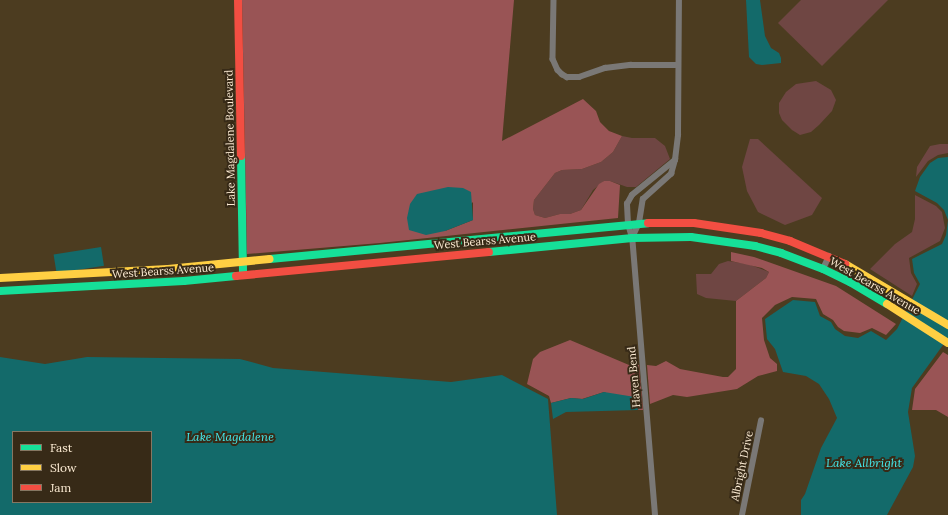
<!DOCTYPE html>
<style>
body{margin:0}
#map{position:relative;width:948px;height:515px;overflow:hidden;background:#4c3c20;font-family:Lora,serif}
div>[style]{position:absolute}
.green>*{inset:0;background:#6f4643}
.forest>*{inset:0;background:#995455}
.water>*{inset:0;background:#136a6a;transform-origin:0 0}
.street>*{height:5.5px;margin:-2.75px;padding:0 2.75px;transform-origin:2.75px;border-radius:2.75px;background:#7a7876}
.fast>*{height:8px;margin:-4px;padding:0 4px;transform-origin:4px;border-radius:4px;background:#16e098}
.slow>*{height:8px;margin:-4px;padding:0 4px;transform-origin:4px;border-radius:4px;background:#ffcf43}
.jam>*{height:8px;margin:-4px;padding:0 4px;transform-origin:4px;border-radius:4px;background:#f24e42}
span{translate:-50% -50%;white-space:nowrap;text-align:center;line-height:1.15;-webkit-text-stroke:4px #372a17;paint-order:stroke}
.street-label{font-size:11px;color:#fcebd3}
.water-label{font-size:12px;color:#44eaed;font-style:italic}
.legend{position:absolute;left:12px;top:431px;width:140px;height:72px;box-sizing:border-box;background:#372a17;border:1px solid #867762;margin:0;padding:5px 7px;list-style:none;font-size:12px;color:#fcebd3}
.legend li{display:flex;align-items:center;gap:8px;height:20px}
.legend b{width:20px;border:1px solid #867762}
</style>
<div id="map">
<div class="green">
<div style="clip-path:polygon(801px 0,888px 0,822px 66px,778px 23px)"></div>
<div style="clip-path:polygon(816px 81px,831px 90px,836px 100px,832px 111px,819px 125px,811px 132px,800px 135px,792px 130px,782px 120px,779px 113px,779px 103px,786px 92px,796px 84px)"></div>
<div style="clip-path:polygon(622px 136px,632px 138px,655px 138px,665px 146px,670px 159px,636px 187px,627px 187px,610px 181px,604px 181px,593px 190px,581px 210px,570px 214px,560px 214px,545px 218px,535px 215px,533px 209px,534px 200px,555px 173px,562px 170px,582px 169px,601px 162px,613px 152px)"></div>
<div style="clip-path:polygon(750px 139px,758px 139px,822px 198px,812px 215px,785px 225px,758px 212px,747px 191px,742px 167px)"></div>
<div style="clip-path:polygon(940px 144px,948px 144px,948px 153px,938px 155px,928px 161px,916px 177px,917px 167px,930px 146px)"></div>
<div style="clip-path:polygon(915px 195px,936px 206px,942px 212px,945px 228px,940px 241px,909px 258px,911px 273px,917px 284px,912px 296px,870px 269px,895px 244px,912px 232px,915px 219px)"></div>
<div style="clip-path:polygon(728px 261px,748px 264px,769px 272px,766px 278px,736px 301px,706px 298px,697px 294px,696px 274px,711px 274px,719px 264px)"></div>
</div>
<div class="forest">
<div style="clip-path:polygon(evenodd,242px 0,514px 0,502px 141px,583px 99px,596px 111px,600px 122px,609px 131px,622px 136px,613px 152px,601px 162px,582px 169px,562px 170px,555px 173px,534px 200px,533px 209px,535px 215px,545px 218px,560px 214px,570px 214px,581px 210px,599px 184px,604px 181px,610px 181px,620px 185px,618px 218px,380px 243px,247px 254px,242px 0,473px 202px,473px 220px,445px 231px,473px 202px)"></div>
<div style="clip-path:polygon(731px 252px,754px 257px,836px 286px,896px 324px,886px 335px,872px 328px,860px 333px,844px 331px,838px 327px,833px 320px,823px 314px,816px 299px,792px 297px,775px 305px,762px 318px,764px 340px,770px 358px,777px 364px,777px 371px,758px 376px,737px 389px,687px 397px,673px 395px,650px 404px,647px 365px,656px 366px,666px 361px,680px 369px,723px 377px,728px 377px,736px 369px,736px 301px,766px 278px,769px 272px,762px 268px,731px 261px)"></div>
<div style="clip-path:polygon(570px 340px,629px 365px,639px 365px,643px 410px,638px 410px,639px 407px,604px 392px,582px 399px,571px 398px,551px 403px,549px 396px,527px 384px,533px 359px,540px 352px)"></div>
<div style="clip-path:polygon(943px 352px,948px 355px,948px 417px,936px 410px,912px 410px,915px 389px)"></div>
</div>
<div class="water">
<div style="clip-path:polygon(746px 0,760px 0,765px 36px,771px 48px,779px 53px,781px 58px,781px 63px,762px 65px,756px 64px,749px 57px)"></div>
<div style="clip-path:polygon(948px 157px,948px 338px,912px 388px,908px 412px,915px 456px,913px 467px,887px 515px,801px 515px,801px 500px,805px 494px,821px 448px,837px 418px,829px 399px,819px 384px,806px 376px,783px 372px,775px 349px,767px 339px,765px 319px,793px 300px,815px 302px,820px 316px,831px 322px,835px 329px,845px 336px,858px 338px,871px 331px,886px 340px,897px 329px,920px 284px,914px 273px,912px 259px,942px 244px,946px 235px,948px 220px,944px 210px,937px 203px,915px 191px,920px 177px,930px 163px,938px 158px)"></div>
<div style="clip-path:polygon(448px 187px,463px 188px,471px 192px,473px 220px,445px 231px,426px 235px,409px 230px,407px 218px,410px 204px,417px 194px)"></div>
<div style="left:101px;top:247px;width:19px;height:48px;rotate:81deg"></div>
<div style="clip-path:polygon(evenodd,0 357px,45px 364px,87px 357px,240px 359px,273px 368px,451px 382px,502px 375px,548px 399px,557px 515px,0 515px,0 357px,13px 432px,151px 432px,151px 502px,13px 502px,13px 432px)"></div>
<div style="clip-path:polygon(604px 392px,635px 397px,638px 410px,566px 412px,553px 419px,551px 403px,571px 398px,583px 399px)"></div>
</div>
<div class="street">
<div style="left:554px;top:0;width:59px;rotate:91deg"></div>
<div style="left:553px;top:59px;width:12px;rotate:66deg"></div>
<div style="left:558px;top:70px;width:6px;rotate:45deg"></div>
<div style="left:562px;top:74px;width:6px;rotate:31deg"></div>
<div style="left:567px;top:77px;width:12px"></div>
<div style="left:579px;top:77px;width:28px;rotate:-19deg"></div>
<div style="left:605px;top:68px;width:26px;rotate:-7deg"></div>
<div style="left:631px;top:65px;width:47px"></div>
<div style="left:632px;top:238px;width:17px;rotate:-65deg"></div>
<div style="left:639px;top:223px;width:24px;rotate:-81deg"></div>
<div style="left:643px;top:199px;width:38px;rotate:-42deg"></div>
<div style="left:671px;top:174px;width:15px;rotate:-74deg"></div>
<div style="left:675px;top:160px;width:25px;rotate:-83deg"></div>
<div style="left:678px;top:135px;width:135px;rotate:-89.6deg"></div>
<div style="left:823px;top:269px;width:14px;rotate:-65deg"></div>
<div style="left:655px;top:515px;width:278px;rotate:-94.7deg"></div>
<div style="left:632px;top:238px;width:15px;rotate:-106deg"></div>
<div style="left:628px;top:224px;width:20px;rotate:-93deg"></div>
<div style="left:627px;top:204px;width:10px;rotate:-61deg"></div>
<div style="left:632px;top:195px;width:55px;rotate:-39.1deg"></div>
<div style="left:742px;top:515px;width:96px;rotate:-78.6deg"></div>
</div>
<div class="fast">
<div style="left:241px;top:156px;width:119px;rotate:89deg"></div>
<div style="left:489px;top:252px;width:144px;rotate:-5.6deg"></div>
<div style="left:632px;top:238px;width:59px;rotate:-1deg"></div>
<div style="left:691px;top:237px;width:65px;rotate:8deg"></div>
<div style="left:755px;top:246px;width:27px;rotate:15deg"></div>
<div style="left:781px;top:253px;width:45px;rotate:20.9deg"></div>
<div style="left:823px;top:269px;width:30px;rotate:26deg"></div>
<div style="left:850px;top:282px;width:43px;rotate:30.7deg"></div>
<div style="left:270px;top:259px;width:380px;rotate:-5.4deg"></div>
<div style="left:0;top:291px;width:184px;rotate:-3.1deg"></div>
<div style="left:184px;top:281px;width:52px;rotate:-5.5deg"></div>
</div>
<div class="slow">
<div style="left:845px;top:264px;width:120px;rotate:30.6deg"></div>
<div style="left:0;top:278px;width:168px;rotate:-3.1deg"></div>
<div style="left:168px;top:269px;width:102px;rotate:-5.6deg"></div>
<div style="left:887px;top:304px;width:72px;rotate:32.6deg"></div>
</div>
<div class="jam">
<div style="left:238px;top:0;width:156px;rotate:88.9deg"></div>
<div style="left:648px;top:223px;width:46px"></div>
<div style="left:694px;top:223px;width:68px;rotate:8.5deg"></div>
<div style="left:761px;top:233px;width:30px;rotate:15deg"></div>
<div style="left:790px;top:241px;width:60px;rotate:22.7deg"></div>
<div style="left:236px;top:276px;width:254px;rotate:-5.4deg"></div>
</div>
<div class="street-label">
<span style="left:230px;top:138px;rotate:-91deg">Lake Magdalene Boulevard</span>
<span style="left:485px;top:241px;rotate:-5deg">West Bearss Avenue</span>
<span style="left:163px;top:271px;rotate:-4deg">West Bearss Avenue</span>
<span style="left:875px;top:286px;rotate:30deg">West Bearss Avenue</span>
<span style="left:634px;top:377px;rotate:-95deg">Haven Bend</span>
<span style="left:742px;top:466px;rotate:-78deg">Albright Drive</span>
</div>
<div class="water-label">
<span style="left:230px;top:437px">Lake Magdalene</span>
<span style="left:864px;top:463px">Lake Allbright</span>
</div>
<ul class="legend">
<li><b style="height:5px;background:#16e098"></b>Fast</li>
<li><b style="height:5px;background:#ffcf43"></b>Slow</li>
<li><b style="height:5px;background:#f24e42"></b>Jam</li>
</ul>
</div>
